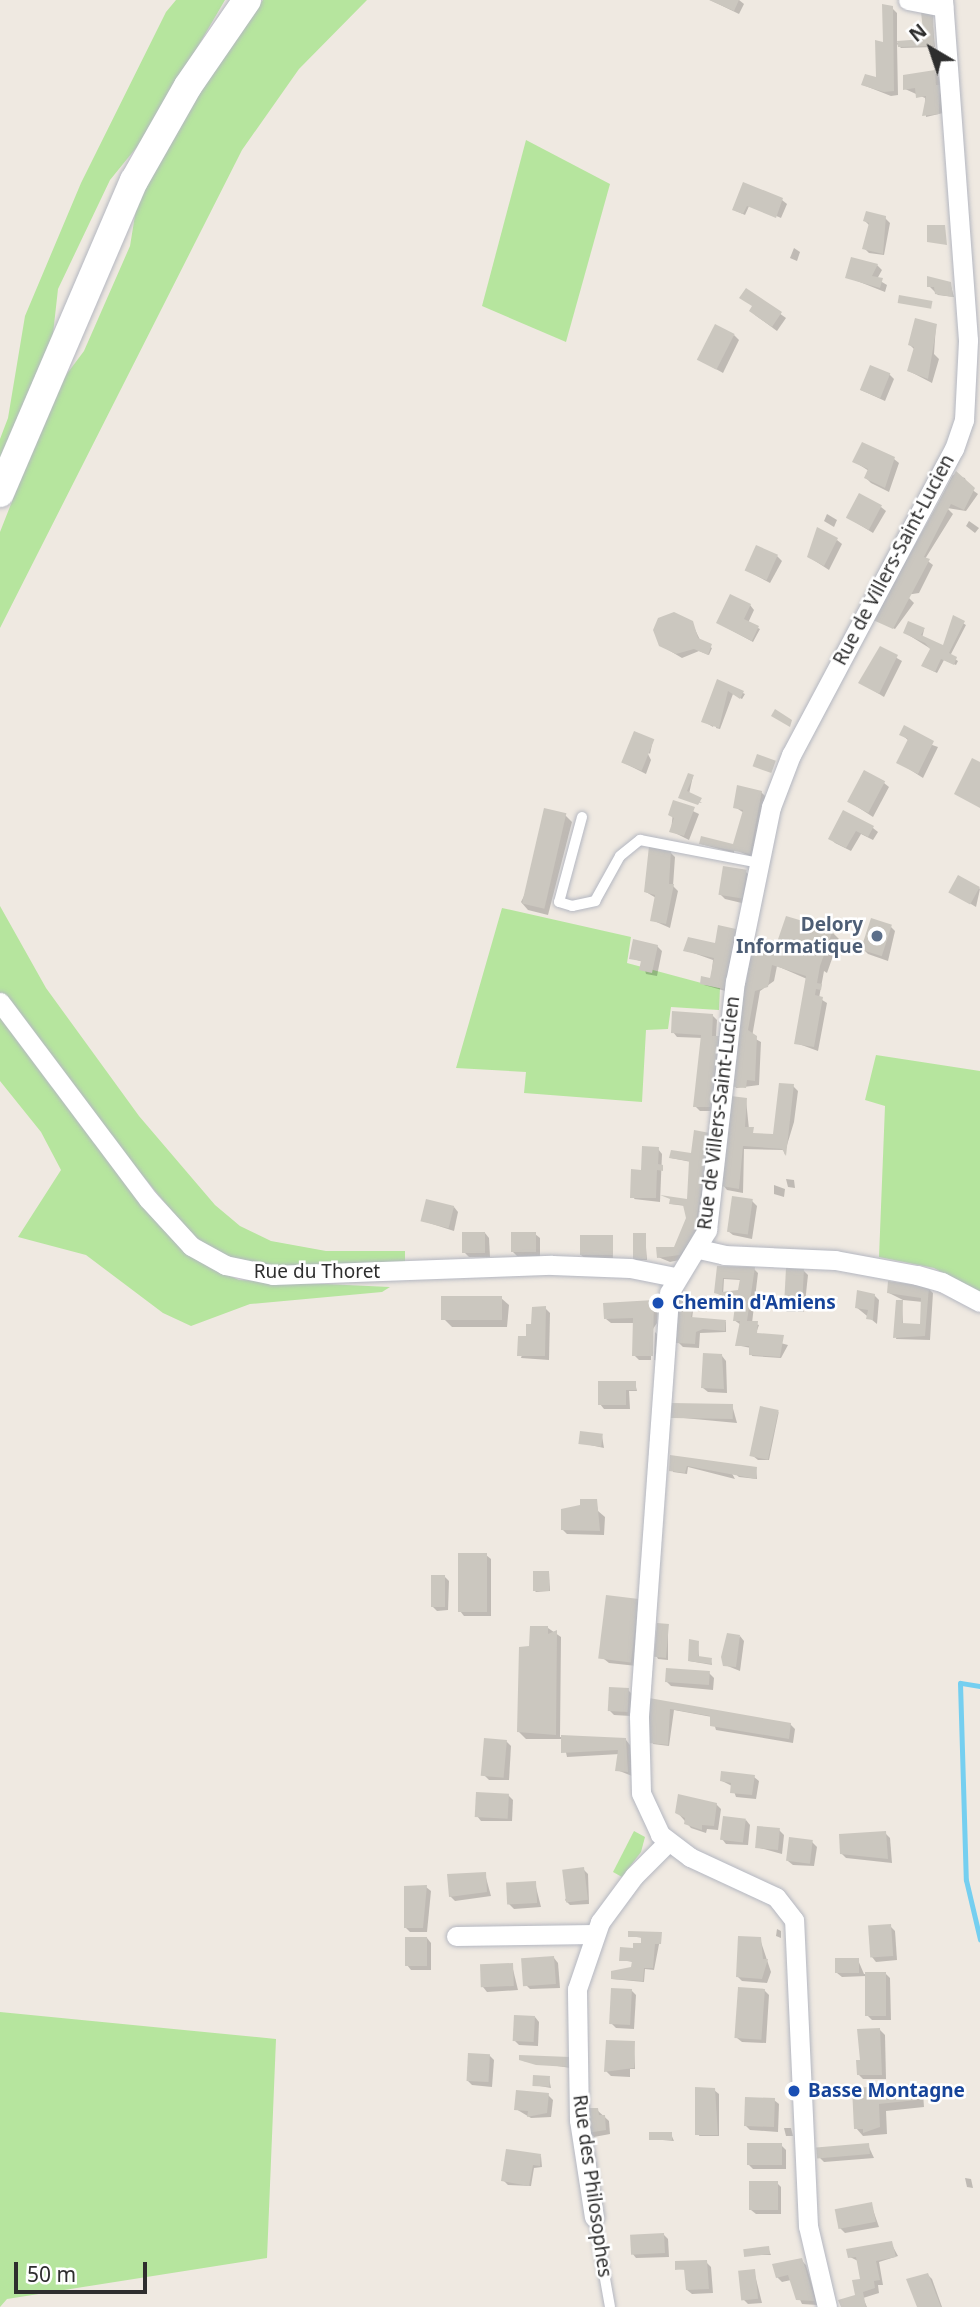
<!DOCTYPE html>
<style>
body{margin:0}
#map{position:relative;width:980px;height:2307px;overflow:hidden;background:#efe9e1;font-family:"Noto Sans",sans-serif}
div>[style]{position:absolute}
.green>*{inset:0;background:#b6e59e}
.shadow>*{inset:0;background:#0003}
.stream>*{height:5px;margin:-2.5px;padding:0 2.5px;transform-origin:2.5px;border-radius:2.5px;background:#75cff0}
.building>*{inset:0;background:#cbc7bf;transform-origin:0 0}
.roads{filter:drop-shadow(0 0 2px #b4b7c1) drop-shadow(0 0 2px #b4b7c1)}
.lane>*{height:10px;margin:-5px;padding:0 5px;transform-origin:5px;border-radius:5px;background:#fff}
.street>*{height:19px;margin:-9.5px;padding:0 9.5px;transform-origin:9.5px;border-radius:9.5px;background:#fff}
.secondary>*{height:28px;margin:-14px;padding:0 14px;transform-origin:14px;border-radius:14px;background:#fff}
.dots>*{width:19px;height:19px;translate:-50% -50%;box-sizing:border-box;border:4px solid #fff;border-radius:50%}
span{translate:-50% -50%;white-space:nowrap;text-align:center;line-height:1.15;-webkit-text-stroke:5px #fff;paint-order:stroke}
.street-label{font-size:19px;color:#2e2e2e}
.service-label{font-size:19px;color:#4e5e75;font-weight:700}
.right{translate:-100% -50%;text-align:right}
.transit-label{font-size:19px;color:#164399;font-weight:700}
.left{translate:0 -50%;text-align:left}
.north{position:absolute;left:896px;top:14px;width:70px;height:70px;-webkit-text-stroke:5px #fff;paint-order:stroke;rotate:321deg;font-size:19px;font-weight:700;line-height:28px;text-align:center;color:#2e2e2e}
.north::after{content:'';display:block;margin:auto;width:24px;height:32px;background:#2e2e2e;clip-path:polygon(50% 0,100% 100%,50% 72%,0 100%)}
.scale{position:absolute;left:14px;top:2262px;width:133px;height:32px;box-sizing:border-box;border:4px solid #2e2e2e;border-top:0;padding-left:9px;font-size:21px;line-height:24px;white-space:nowrap;color:#2e2e2e;-webkit-text-stroke:5px #fff;paint-order:stroke}
</style>
<div id="map">
<div class="green">
<div style="clip-path:polygon(176px 0,225px 0,145px 137px,110px 180px,58px 289px,53px 334px,0 460px,0 439px,8px 418px,25px 316px,81px 183px,166px 12px)"></div>
<div style="clip-path:polygon(263px 0,367px 0,299px 69px,242px 150px,0 628px,0 532px,57px 387px,84px 351px,130px 246px,138px 197px,177px 122px)"></div>
<div style="clip-path:polygon(526px 140px,610px 184px,566px 342px,482px 306px)"></div>
<div style="clip-path:polygon(0 906px,46px 988px,139px 1116px,215px 1205px,240px 1226px,271px 1241px,326px 1251px,405px 1251px,405px 1267px,281px 1267px,221px 1256px,190px 1233px,108px 1134px,0 992px)"></div>
<div style="clip-path:polygon(502px 908px,631px 937px,627px 963px,720px 988px,719px 1010px,671px 1007px,668px 1029px,646px 1030px,642px 1102px,524px 1093px,526px 1072px,456px 1068px)"></div>
<div style="clip-path:polygon(0 1015px,209px 1267px,239px 1280px,390px 1287px,382px 1292px,250px 1304px,191px 1326px,163px 1313px,86px 1255px,18px 1237px,61px 1170px,41px 1132px,0 1081px)"></div>
<div style="clip-path:polygon(876px 1055px,980px 1071px,980px 1293px,934px 1268px,879px 1257px,885px 1106px,865px 1100px)"></div>
<div style="clip-path:polygon(634px 1831px,645px 1837px,641px 1852px,622px 1877px,613px 1872px)"></div>
<div style="clip-path:polygon(0 2012px,276px 2039px,267px 2258px,7px 2299px,0 2307px)"></div>
</div>
<div class="shadow">
<div style="clip-path:polygon(710px 0,739px 0,744px 4px,739px 14px)"></div>
<div style="clip-path:polygon(892px 8px,897px 13px,897px 43px,926px 40px,932px 16px,935px 47px,901px 48px,897px 44px,898px 95px,891px 96px,863px 85px,878px 79px)"></div>
<div style="clip-path:polygon(934px 72px,939px 77px,943px 113px,926px 117px,925px 98px,905px 89px)"></div>
<div style="clip-path:polygon(744px 185px,782px 200px,787px 204px,781px 218px,750px 204px,745px 215px,736px 211px)"></div>
<div style="clip-path:polygon(885px 218px,890px 223px,884px 255px,869px 253px,864px 248px,870px 226px,865px 221px)"></div>
<div style="clip-path:polygon(794px 248px,800px 252px,797px 261px,790px 258px)"></div>
<div style="clip-path:polygon(877px 265px,882px 270px,877px 279px,887px 285px,885px 292px,847px 277px)"></div>
<div style="clip-path:polygon(950px 283px,954px 297px,938px 295px,929px 286px)"></div>
<div style="clip-path:polygon(747px 290px,786px 318px,777px 331px,755px 315px)"></div>
<div style="clip-path:polygon(936px 325px,934px 354px,939px 359px,932px 383px,909px 371px,915px 350px,910px 345px)"></div>
<div style="clip-path:polygon(734px 335px,739px 340px,723px 373px,700px 360px)"></div>
<div style="clip-path:polygon(889px 374px,894px 379px,885px 401px,861px 390px)"></div>
<div style="clip-path:polygon(894px 459px,899px 463px,889px 492px,871px 483px,866px 478px,869px 471px,855px 462px)"></div>
<div style="clip-path:polygon(953px 475px,965px 478px,967px 486px,978px 494px,966px 511px,947px 508px,953px 514px,925px 559px,933px 565px,919px 593px,906px 595px,914px 603px,895px 629px,877px 621px)"></div>
<div style="clip-path:polygon(881px 507px,886px 511px,873px 533px,847px 517px)"></div>
<div style="clip-path:polygon(827px 514px,837px 520px,834px 527px,824px 521px)"></div>
<div style="clip-path:polygon(969px 521px,979px 528px,975px 533px,966px 526px)"></div>
<div style="clip-path:polygon(837px 540px,842px 544px,829px 570px,809px 557px)"></div>
<div style="clip-path:polygon(777px 556px,782px 561px,770px 583px,746px 570px)"></div>
<div style="clip-path:polygon(750px 605px,754px 610px,748px 623px,760px 629px,753px 642px,718px 623px)"></div>
<div style="clip-path:polygon(954px 618px,966px 625px,950px 656px,958px 661px,956px 665px,944px 660px,937px 673px,925px 667px,931px 649px,907px 634px,924px 630px,922px 638px,944px 647px)"></div>
<div style="clip-path:polygon(692px 623px,701px 642px,712px 648px,709px 655px,699px 651px,682px 658px,660px 645px)"></div>
<div style="clip-path:polygon(881px 649px,902px 661px,884px 697px,860px 682px)"></div>
<div style="clip-path:polygon(718px 681px,745px 694px,742px 699px,733px 694px,720px 729px,716px 728px,727px 688px,713px 727px,703px 721px)"></div>
<div style="clip-path:polygon(901px 734px,938px 747px,923px 778px,898px 762px,909px 741px)"></div>
<div style="clip-path:polygon(653px 740px,650px 754px,646px 750px,651px 760px,646px 774px,622px 762px)"></div>
<div style="clip-path:polygon(693px 776px,689px 794px,702px 803px,680px 798px)"></div>
<div style="clip-path:polygon(884px 783px,889px 787px,873px 817px,850px 802px)"></div>
<div style="clip-path:polygon(761px 792px,766px 797px,754px 858px,734px 849px,734px 853px,701px 844px,735px 846px,744px 813px,735px 807px)"></div>
<div style="clip-path:polygon(674px 802px,699px 814px,689px 840px,671px 831px)"></div>
<div style="clip-path:polygon(844px 812px,873px 828px,878px 832px,873px 840px,861px 834px,851px 851px,835px 843px,830px 838px)"></div>
<div style="clip-path:polygon(565px 815px,572px 822px,548px 915px,528px 910px,521px 902px)"></div>
<div style="clip-path:polygon(670px 852px,675px 857px,673px 886px,678px 891px,670px 928px,652px 920px,656px 898px,646px 892px)"></div>
<div style="clip-path:polygon(746px 872px,751px 877px,746px 904px,725px 899px,720px 894px)"></div>
<div style="clip-path:polygon(980px 889px,976px 907px,951px 892px,979px 888px)"></div>
<div style="clip-path:polygon(891px 927px,895px 931px,888px 961px,868px 954px,864px 950px)"></div>
<div style="clip-path:polygon(735px 930px,740px 935px,729px 992px,704px 985px,711px 980px,713px 960px,685px 950px,716px 945px)"></div>
<div style="clip-path:polygon(832px 932px,839px 939px,827px 973px,824px 971px,819px 998px,827px 1003px,818px 1051px,796px 1043px,807px 979px,777px 966px,774px 981px,760px 991px,752px 1037px,761px 1042px,759px 1085px,736px 1088px,742px 987px,780px 955px)"></div>
<div style="clip-path:polygon(657px 946px,662px 951px,657px 976px,646px 974px,643px 962px,631px 958px)"></div>
<div style="clip-path:polygon(712px 1015px,717px 1020px,716px 1037px,723px 1042px,716px 1111px,700px 1111px,695px 1106px,703px 1038px,677px 1037px,673px 1032px)"></div>
<div style="clip-path:polygon(793px 1086px,798px 1091px,794px 1122px,784px 1155px,784px 1150px,744px 1149px,743px 1193px,727px 1190px,723px 1185px,746px 1100px,749px 1129px,754px 1135px,777px 1136px)"></div>
<div style="clip-path:polygon(695px 1132px,706px 1180px,698px 1232px,684px 1259px,670px 1262px,658px 1257px,675px 1248px,689px 1212px,685px 1206px,671px 1204px,689px 1201px,691px 1162px,671px 1158px,692px 1155px)"></div>
<div style="clip-path:polygon(658px 1149px,662px 1154px,660px 1202px,634px 1199px)"></div>
<div style="clip-path:polygon(786px 1179px,794px 1180px,795px 1188px,788px 1187px)"></div>
<div style="clip-path:polygon(774px 1185px,785px 1189px,784px 1197px,774px 1194px)"></div>
<div style="clip-path:polygon(752px 1201px,757px 1206px,752px 1239px,733px 1235px,728px 1231px)"></div>
<div style="clip-path:polygon(454px 1207px,458px 1212px,454px 1231px,423px 1221px)"></div>
<div style="clip-path:polygon(485px 1233px,489px 1238px,490px 1257px,469px 1257px,464px 1252px)"></div>
<div style="clip-path:polygon(535px 1234px,540px 1238px,540px 1257px,517px 1256px,513px 1252px)"></div>
<div style="clip-path:polygon(645px 1235px,647px 1260px,636px 1260px,634px 1258px)"></div>
<div style="clip-path:polygon(612px 1237px,613px 1258px,586px 1259px,581px 1255px)"></div>
<div style="clip-path:polygon(719px 1268px,754px 1269px,758px 1273px,752px 1323px,759px 1325px,755px 1336px,788px 1345px,781px 1358px,752px 1356px,751px 1348px,736px 1345px,741px 1325px,734px 1320px,745px 1299px,728px 1298px,732px 1291px,739px 1294px,741px 1280px,724px 1279px,723px 1296px,718px 1294px)"></div>
<div style="clip-path:polygon(803px 1270px,808px 1275px,804px 1312px,787px 1312px,783px 1308px)"></div>
<div style="clip-path:polygon(928px 1288px,933px 1293px,930px 1340px,896px 1339px,902px 1302px,903px 1325px,924px 1326px,923px 1302px,903px 1300px,889px 1293px)"></div>
<div style="clip-path:polygon(874px 1295px,879px 1300px,877px 1324px,856px 1307px)"></div>
<div style="clip-path:polygon(501px 1298px,509px 1305px,507px 1327px,452px 1327px,445px 1320px)"></div>
<div style="clip-path:polygon(653px 1302px,658px 1306px,657px 1323px,651px 1332px,651px 1360px,639px 1360px,634px 1355px,635px 1323px,611px 1323px,606px 1319px)"></div>
<div style="clip-path:polygon(694px 1303px,692px 1319px,726px 1322px,726px 1332px,700px 1333px,699px 1348px,683px 1347px,678px 1342px)"></div>
<div style="clip-path:polygon(545px 1308px,550px 1313px,549px 1360px,521px 1358px,531px 1326px)"></div>
<div style="clip-path:polygon(655px 1332px,657px 1334px,657px 1360px,654px 1360px)"></div>
<div style="clip-path:polygon(722px 1356px,726px 1361px,727px 1393px,708px 1392px,703px 1388px)"></div>
<div style="clip-path:polygon(635px 1383px,637px 1391px,629px 1391px,630px 1409px,604px 1409px,600px 1404px)"></div>
<div style="clip-path:polygon(732px 1405px,737px 1423px,673px 1417px)"></div>
<div style="clip-path:polygon(779px 1411px,769px 1460px,758px 1460px,753px 1456px)"></div>
<div style="clip-path:polygon(602px 1436px,604px 1448px,581px 1443px)"></div>
<div style="clip-path:polygon(672px 1457px,756px 1469px,757px 1479px,739px 1477px,729px 1468px,735px 1479px,688px 1467px,687px 1474px,673px 1472px)"></div>
<div style="clip-path:polygon(596px 1501px,598px 1511px,605px 1517px,604px 1535px,567px 1534px,562px 1529px)"></div>
<div style="clip-path:polygon(486px 1555px,491px 1559px,491px 1616px,464px 1616px,460px 1611px)"></div>
<div style="clip-path:polygon(549px 1572px,550px 1591px,536px 1592px,534px 1590px)"></div>
<div style="clip-path:polygon(444px 1576px,449px 1581px,448px 1610px,437px 1611px,432px 1606px)"></div>
<div style="clip-path:polygon(638px 1600px,637px 1666px,609px 1663px,604px 1659px)"></div>
<div style="clip-path:polygon(668px 1626px,668px 1660px,658px 1659px,657px 1657px)"></div>
<div style="clip-path:polygon(548px 1628px,561px 1637px,560px 1737px,626px 1740px,630px 1745px,632px 1776px,617px 1770px,620px 1754px,567px 1757px,563px 1739px,526px 1739px,519px 1732px,531px 1648px)"></div>
<div style="clip-path:polygon(740px 1636px,744px 1641px,740px 1671px,725px 1665px)"></div>
<div style="clip-path:polygon(698px 1642px,699px 1658px,711px 1659px,712px 1665px,689px 1661px)"></div>
<div style="clip-path:polygon(709px 1673px,714px 1678px,713px 1690px,671px 1686px,666px 1681px)"></div>
<div style="clip-path:polygon(628px 1690px,633px 1695px,631px 1716px,614px 1715px,609px 1710px)"></div>
<div style="clip-path:polygon(651px 1700px,790px 1724px,795px 1729px,793px 1743px,716px 1730px,712px 1717px,674px 1710px,669px 1746px,653px 1744px)"></div>
<div style="clip-path:polygon(506px 1741px,511px 1746px,509px 1780px,489px 1780px,484px 1775px)"></div>
<div style="clip-path:polygon(754px 1777px,759px 1781px,756px 1799px,736px 1797px,732px 1786px,722px 1781px)"></div>
<div style="clip-path:polygon(508px 1795px,513px 1800px,512px 1821px,481px 1821px,477px 1816px)"></div>
<div style="clip-path:polygon(716px 1804px,721px 1809px,718px 1830px,707px 1829px,706px 1833px,691px 1828px,677px 1812px)"></div>
<div style="clip-path:polygon(746px 1820px,750px 1825px,748px 1845px,726px 1844px,722px 1839px)"></div>
<div style="clip-path:polygon(779px 1830px,784px 1835px,782px 1854px,756px 1847px)"></div>
<div style="clip-path:polygon(885px 1833px,890px 1838px,892px 1863px,846px 1858px,841px 1853px)"></div>
<div style="clip-path:polygon(812px 1842px,817px 1847px,814px 1866px,793px 1865px,788px 1861px)"></div>
<div style="clip-path:polygon(583px 1869px,588px 1874px,589px 1904px,570px 1905px,565px 1900px)"></div>
<div style="clip-path:polygon(485px 1874px,491px 1896px,455px 1901px,450px 1896px)"></div>
<div style="clip-path:polygon(535px 1883px,541px 1907px,514px 1909px,509px 1904px)"></div>
<div style="clip-path:polygon(426px 1887px,431px 1891px,427px 1932px,410px 1932px,406px 1928px)"></div>
<div style="clip-path:polygon(890px 1926px,895px 1931px,897px 1960px,876px 1962px,872px 1957px)"></div>
<div style="clip-path:polygon(777px 1929px,781px 1931px,781px 1938px,776px 1936px)"></div>
<div style="clip-path:polygon(661px 1934px,654px 1970px,645px 1969px,644px 1982px,612px 1979px,633px 1969px,633px 1962px,621px 1960px,642px 1945px,643px 1938px,630px 1936px)"></div>
<div style="clip-path:polygon(427px 1938px,431px 1943px,431px 1970px,411px 1970px,407px 1965px)"></div>
<div style="clip-path:polygon(760px 1939px,771px 1972px,767px 1983px,742px 1981px,738px 1977px)"></div>
<div style="clip-path:polygon(554px 1958px,558px 1963px,560px 1988px,530px 1989px,525px 1984px)"></div>
<div style="clip-path:polygon(858px 1960px,864px 1974px,885px 1973px,890px 1978px,891px 2020px,872px 2020px,867px 2015px,866px 1976px,842px 1977px,837px 1973px)"></div>
<div style="clip-path:polygon(512px 1965px,518px 1990px,487px 1992px,483px 1987px)"></div>
<div style="clip-path:polygon(631px 1990px,636px 1995px,634px 2029px,616px 2028px,611px 2023px)"></div>
<div style="clip-path:polygon(764px 1990px,769px 1995px,766px 2043px,742px 2042px,737px 2038px)"></div>
<div style="clip-path:polygon(535px 2017px,539px 2022px,538px 2046px,519px 2045px,514px 2040px)"></div>
<div style="clip-path:polygon(880px 2030px,885px 2035px,886px 2079px,863px 2079px,858px 2074px)"></div>
<div style="clip-path:polygon(634px 2043px,635px 2069px,630px 2069px,630px 2077px,611px 2076px,606px 2071px)"></div>
<div style="clip-path:polygon(489px 2055px,494px 2060px,492px 2087px,472px 2085px,467px 2080px)"></div>
<div style="clip-path:polygon(569px 2059px,571px 2068px,523px 2061px)"></div>
<div style="clip-path:polygon(549px 2078px,551px 2088px,534px 2085px)"></div>
<div style="clip-path:polygon(916px 2085px,923px 2093px,924px 2107px,886px 2111px,887px 2134px,863px 2136px,856px 2128px,854px 2089px)"></div>
<div style="clip-path:polygon(714px 2090px,719px 2094px,719px 2136px,699px 2136px)"></div>
<div style="clip-path:polygon(548px 2095px,553px 2100px,551px 2117px,531px 2118px,516px 2109px)"></div>
<div style="clip-path:polygon(774px 2100px,779px 2104px,778px 2132px,750px 2130px,746px 2126px)"></div>
<div style="clip-path:polygon(597px 2110px,609px 2121px,610px 2134px,594px 2137px,589px 2132px)"></div>
<div style="clip-path:polygon(784px 2128px,791px 2128px,793px 2136px,786px 2136px)"></div>
<div style="clip-path:polygon(671px 2134px,674px 2141px,651px 2139px)"></div>
<div style="clip-path:polygon(781px 2145px,786px 2150px,786px 2169px,753px 2169px,748px 2164px)"></div>
<div style="clip-path:polygon(868px 2145px,874px 2158px,824px 2162px,819px 2157px)"></div>
<div style="clip-path:polygon(541px 2156px,542px 2167px,534px 2168px,531px 2186px,508px 2185px,503px 2180px)"></div>
<div style="clip-path:polygon(965px 2178px,971px 2179px,973px 2188px,967px 2187px)"></div>
<div style="clip-path:polygon(777px 2183px,781px 2187px,781px 2214px,756px 2214px,751px 2210px)"></div>
<div style="clip-path:polygon(871px 2204px,879px 2227px,845px 2233px,840px 2228px)"></div>
<div style="clip-path:polygon(664px 2235px,668px 2239px,669px 2257px,636px 2258px,632px 2253px)"></div>
<div style="clip-path:polygon(891px 2243px,898px 2256px,879px 2262px,883px 2285px,878px 2285px,879px 2293px,863px 2298px,867px 2307px,843px 2307px,857px 2296px,862px 2281px,858px 2261px,850px 2257px)"></div>
<div style="clip-path:polygon(768px 2248px,771px 2255px,745px 2255px)"></div>
<div style="clip-path:polygon(801px 2260px,806px 2265px,818px 2305px,802px 2304px,791px 2280px,782px 2282px,777px 2277px)"></div>
<div style="clip-path:polygon(706px 2262px,711px 2267px,713px 2293px,692px 2294px,687px 2290px,688px 2270px,677px 2269px)"></div>
<div style="clip-path:polygon(754px 2271px,762px 2303px,748px 2304px,743px 2299px)"></div>
<div style="clip-path:polygon(928px 2275px,932px 2279px,942px 2307px,919px 2307px)"></div>
</div>
<div class="stream">
<div style="left:980px;top:1686px;width:20px;rotate:-171deg"></div>
<div style="left:960px;top:1683px;width:197px;rotate:88.3deg"></div>
<div style="left:966px;top:1880px;width:61px;rotate:76.7deg"></div>
</div>
<div class="building">
<div style="clip-path:polygon(709px 0,739px 0,734px 11px)"></div>
<div style="clip-path:polygon(882px 4px,893px 6px,894px 91px,884px 92px,861px 85px,865px 74px,876px 77px,875px 40px,883px 42px)"></div>
<div style="clip-path:polygon(921px 12px,933px 15px,934px 46px,898px 47px,897px 41px,924px 39px)"></div>
<div style="clip-path:polygon(935px 70px,936px 85px,940px 85px,939px 114px,922px 116px,926px 96px,916px 98px,915px 88px,903px 90px,903px 75px)"></div>
<div style="clip-path:polygon(743px 182px,783px 198px,776px 218px,747px 206px,743px 214px,732px 210px)"></div>
<div style="clip-path:polygon(866px 211px,886px 216px,883px 254px,862px 249px,869px 223px,863px 221px)"></div>
<div style="clip-path:polygon(927px 225px,945px 225px,947px 245px,927px 242px)"></div>
<div style="clip-path:polygon(851px 257px,878px 264px,872px 276px,883px 278px,880px 288px,845px 278px)"></div>
<div style="clip-path:polygon(927px 276px,951px 282px,953px 297px,935px 294px,934px 287px,927px 287px)"></div>
<div style="clip-path:polygon(746px 288px,782px 312px,772px 327px,749px 311px,752px 306px,739px 298px)"></div>
<div style="left:899px;top:295px;width:34px;height:8px;rotate:10deg"></div>
<div style="clip-path:polygon(915px 318px,937px 324px,928px 379px,907px 371px,914px 347px,908px 345px)"></div>
<div style="left:715px;top:324px;width:22px;height:40px;rotate:27deg"></div>
<div style="left:870px;top:365px;width:22px;height:27px;rotate:22deg"></div>
<div style="clip-path:polygon(862px 442px,895px 457px,885px 488px,864px 478px,868px 469px,852px 462px)"></div>
<div style="clip-path:polygon(956px 471px,975px 488px,964px 510px,951px 504px,924px 557px,930px 559px,893px 629px,873px 620px)"></div>
<div style="left:859px;top:493px;width:26px;height:28px;rotate:28deg"></div>
<div style="clip-path:polygon(817px 527px,838px 538px,824px 566px,807px 557px)"></div>
<div style="left:756px;top:545px;width:24px;height:28px;rotate:24deg"></div>
<div style="clip-path:polygon(730px 594px,751px 604px,744px 619px,759px 626px,752px 641px,716px 623px)"></div>
<div style="clip-path:polygon(674px 612px,693px 621px,698px 638px,712px 644px,708px 655px,694px 649px,676px 654px,659px 646px,653px 630px,658px 618px)"></div>
<div style="clip-path:polygon(953px 615px,965px 621px,949px 653px,957px 657px,954px 665px,941px 659px,935px 672px,921px 666px,930px 649px,925px 643px,903px 633px,908px 621px,925px 628px,921px 635px,943px 645px)"></div>
<div style="clip-path:polygon(880px 646px,898px 655px,879px 694px,858px 683px)"></div>
<div style="clip-path:polygon(717px 679px,744px 691px,740px 699px,728px 691px,719px 728px,701px 722px)"></div>
<div style="clip-path:polygon(775px 709px,792px 720px,790px 727px,771px 716px)"></div>
<div style="clip-path:polygon(904px 725px,934px 741px,918px 774px,896px 763px,908px 739px,899px 735px)"></div>
<div style="left:634px;top:731px;width:22px;height:34px;rotate:22deg"></div>
<div style="left:757px;top:754px;width:20px;height:13px;rotate:20deg"></div>
<div style="clip-path:polygon(972px 758px,980px 762px,980px 808px,954px 794px)"></div>
<div style="left:864px;top:770px;width:24px;height:36px;rotate:28deg"></div>
<div style="clip-path:polygon(688px 773px,694px 775px,687px 791px,702px 798px,698px 805px,678px 798px)"></div>
<div style="clip-path:polygon(737px 785px,762px 791px,750px 854px,699px 844px,701px 836px,733px 844px,743px 810px,733px 808px)"></div>
<div style="clip-path:polygon(673px 800px,695px 807px,684px 836px,669px 832px,674px 818px,668px 815px)"></div>
<div style="left:544px;top:808px;width:23px;height:98px;rotate:13deg"></div>
<div style="clip-path:polygon(843px 810px,874px 826px,868px 837px,856px 831px,846px 848px,828px 839px)"></div>
<div style="clip-path:polygon(649px 846px,671px 850px,669px 884px,674px 884px,666px 924px,650px 921px,655px 895px,644px 892px)"></div>
<div style="left:723px;top:866px;width:24px;height:29px;rotate:9deg"></div>
<div style="left:958px;top:875px;width:25px;height:20px;rotate:29deg"></div>
<div style="clip-path:polygon(786px 916px,833px 930px,820px 966px,817px 983px,822px 984px,821px 990px,816px 989px,815px 995px,823px 997px,814px 1047px,794px 1044px,806px 976px,772px 965px,768px 987px,755px 991px,748px 1030px,757px 1036px,755px 1081px,747px 1080px,746px 1088px,732px 1087px,741px 985px,746px 983px,752px 943px,774px 951px)"></div>
<div style="left:871px;top:918px;width:22px;height:33px;rotate:18deg"></div>
<div style="clip-path:polygon(718px 925px,736px 929px,724px 989px,700px 984px,701px 976px,710px 978px,714px 958px,683px 951px,688px 937px,715px 943px)"></div>
<div style="clip-path:polygon(633px 939px,658px 945px,652px 973px,639px 970px,641px 961px,629px 959px)"></div>
<div style="clip-path:polygon(672px 1011px,713px 1014px,712px 1036px,719px 1036px,712px 1107px,693px 1107px,701px 1035px,671px 1033px)"></div>
<div style="clip-path:polygon(779px 1083px,794px 1084px,786px 1156px,782px 1149px,743px 1146px,739px 1189px,721px 1186px,731px 1096px,747px 1098px,745px 1127px,754px 1127px,753px 1133px,773px 1134px)"></div>
<div style="clip-path:polygon(694px 1130px,710px 1133px,694px 1235px,680px 1255px,657px 1258px,656px 1247px,674px 1247px,686px 1218px,683px 1205px,669px 1204px,670px 1199px,660px 1195px,687px 1199px,689px 1161px,669px 1158px,671px 1150px,691px 1153px)"></div>
<div style="clip-path:polygon(642px 1146px,659px 1147px,658px 1164px,663px 1165px,663px 1171px,657px 1170px,656px 1198px,630px 1198px,631px 1169px,641px 1170px)"></div>
<div style="left:732px;top:1196px;width:21px;height:36px;rotate:8deg"></div>
<div style="left:426px;top:1199px;width:29px;height:23px;rotate:14deg"></div>
<div style="left:462px;top:1232px;width:23px;height:21px"></div>
<div style="left:511px;top:1232px;width:25px;height:20px"></div>
<div style="left:633px;top:1233px;width:13px;height:26px"></div>
<div style="left:580px;top:1235px;width:33px;height:20px"></div>
<div style="clip-path:polygon(evenodd,717px 1266px,755px 1267px,747px 1321px,758px 1321px,757px 1333px,784px 1335px,780px 1357px,749px 1355px,749px 1346px,735px 1346px,740px 1321px,733px 1321px,736px 1299px,724px 1301px,725px 1296px,714px 1293px,717px 1266px,723px 1278px,740px 1279px,738px 1290px,722px 1292px,723px 1278px)"></div>
<div style="left:786px;top:1268px;width:18px;height:40px;rotate:3deg"></div>
<div style="clip-path:polygon(888px 1281px,929px 1287px,925px 1336px,893px 1338px,896px 1300px,903px 1300px,902px 1323px,920px 1324px,921px 1298px,887px 1293px)"></div>
<div style="clip-path:polygon(857px 1290px,875px 1294px,873px 1320px,866px 1319px,868px 1310px,855px 1308px)"></div>
<div style="left:441px;top:1296px;width:61px;height:24px"></div>
<div style="clip-path:polygon(679px 1298px,694px 1301px,691px 1317px,726px 1320px,725px 1331px,703px 1329px,696px 1332px,695px 1344px,676px 1343px)"></div>
<div style="clip-path:polygon(654px 1300px,653px 1356px,632px 1356px,633px 1318px,604px 1319px,603px 1303px)"></div>
<div style="clip-path:polygon(546px 1306px,545px 1356px,517px 1356px,518px 1336px,526px 1336px,526px 1324px,531px 1324px,532px 1307px)"></div>
<div style="clip-path:polygon(703px 1353px,722px 1354px,724px 1389px,701px 1388px)"></div>
<div style="clip-path:polygon(598px 1381px,636px 1381px,636px 1390px,626px 1390px,626px 1405px,598px 1405px)"></div>
<div style="left:671px;top:1403px;width:62px;height:15px;rotate:1deg"></div>
<div style="left:760px;top:1406px;width:19px;height:51px;rotate:12deg"></div>
<div style="left:580px;top:1431px;width:23px;height:13px;rotate:7deg"></div>
<div style="clip-path:polygon(670px 1455px,757px 1467px,756px 1479px,687px 1466px,685px 1473px,669px 1471px)"></div>
<div style="clip-path:polygon(580px 1499px,597px 1499px,600px 1531px,561px 1530px,561px 1509px,580px 1505px)"></div>
<div style="left:458px;top:1553px;width:29px;height:59px"></div>
<div style="left:533px;top:1571px;width:16px;height:20px"></div>
<div style="left:431px;top:1575px;width:14px;height:32px"></div>
<div style="left:606px;top:1595px;width:33px;height:64px;rotate:7deg"></div>
<div style="left:657px;top:1623px;width:12px;height:34px;rotate:5deg"></div>
<div style="clip-path:polygon(530px 1626px,548px 1626px,548px 1634px,557px 1630px,556px 1735px,517px 1732px,519px 1647px,529px 1646px)"></div>
<div style="clip-path:polygon(727px 1633px,740px 1635px,736px 1667px,723px 1666px,721px 1657px)"></div>
<div style="clip-path:polygon(689px 1639px,699px 1641px,698px 1656px,712px 1658px,711px 1664px,688px 1661px)"></div>
<div style="left:666px;top:1668px;width:44px;height:14px;rotate:4deg"></div>
<div style="left:609px;top:1687px;width:20px;height:24px;rotate:3deg"></div>
<div style="clip-path:polygon(649px 1698px,791px 1723px,789px 1739px,710px 1726px,710px 1716px,670px 1709px,668px 1745px,649px 1743px)"></div>
<div style="clip-path:polygon(561px 1735px,626px 1738px,628px 1772px,615px 1771px,618px 1750px,561px 1753px)"></div>
<div style="left:484px;top:1738px;width:23px;height:38px;rotate:5deg"></div>
<div style="clip-path:polygon(721px 1771px,755px 1775px,752px 1795px,730px 1793px,731px 1783px,720px 1781px)"></div>
<div style="left:476px;top:1792px;width:33px;height:25px;rotate:3deg"></div>
<div style="clip-path:polygon(678px 1794px,717px 1803px,714px 1826px,702px 1825px,702px 1830px,684px 1824px,685px 1818px,675px 1813px)"></div>
<div style="left:723px;top:1816px;width:23px;height:24px;rotate:7deg"></div>
<div style="left:757px;top:1826px;width:23px;height:22px;rotate:5deg"></div>
<div style="clip-path:polygon(886px 1831px,888px 1859px,840px 1854px,839px 1834px)"></div>
<div style="left:789px;top:1837px;width:24px;height:24px;rotate:7deg"></div>
<div style="left:584px;top:1867px;width:33px;height:22px;rotate:83deg"></div>
<div style="clip-path:polygon(486px 1872px,487px 1892px,449px 1897px,447px 1874px)"></div>
<div style="left:536px;top:1881px;width:22px;height:30px;rotate:87deg"></div>
<div style="clip-path:polygon(427px 1885px,423px 1928px,404px 1928px,404px 1886px)"></div>
<div style="left:891px;top:1924px;width:32px;height:23px;rotate:86deg"></div>
<div style="clip-path:polygon(628px 1931px,662px 1932px,661px 1944px,655px 1944px,653px 1968px,644px 1968px,643px 1981px,611px 1979px,611px 1971px,631px 1967px,632px 1961px,619px 1961px,620px 1947px,633px 1948px,633px 1943px,641px 1943px,641px 1937px,628px 1937px)"></div>
<div style="clip-path:polygon(738px 1936px,761px 1937px,763px 1959px,768px 1959px,762px 1979px,736px 1977px)"></div>
<div style="left:405px;top:1937px;width:22px;height:29px"></div>
<div style="left:554px;top:1956px;width:28px;height:33px;rotate:86deg"></div>
<div style="left:835px;top:1958px;width:24px;height:15px"></div>
<div style="left:513px;top:1963px;width:23px;height:33px;rotate:88deg"></div>
<div style="left:865px;top:1972px;width:21px;height:44px"></div>
<div style="left:738px;top:1987px;width:27px;height:51px;rotate:4deg"></div>
<div style="left:611px;top:1988px;width:21px;height:36px;rotate:3deg"></div>
<div style="left:514px;top:2015px;width:21px;height:26px;rotate:3deg"></div>
<div style="clip-path:polygon(880px 2028px,882px 2075px,857px 2075px,856px 2060px,860px 2060px,857px 2029px)"></div>
<div style="clip-path:polygon(606px 2040px,635px 2041px,634px 2068px,604px 2072px)"></div>
<div style="left:468px;top:2053px;width:22px;height:28px;rotate:3deg"></div>
<div style="clip-path:polygon(519px 2055px,570px 2057px,570px 2067px,536px 2065px,519px 2060px)"></div>
<div style="left:533px;top:2075px;width:17px;height:11px;rotate:3deg"></div>
<div style="clip-path:polygon(916px 2084px,917px 2100px,879px 2104px,880px 2127px,863px 2133px,863px 2129px,854px 2129px,852px 2088px)"></div>
<div style="clip-path:polygon(695px 2087px,715px 2088px,718px 2135px,695px 2135px)"></div>
<div style="clip-path:polygon(516px 2090px,549px 2093px,547px 2113px,527px 2117px,528px 2111px,514px 2110px)"></div>
<div style="left:745px;top:2097px;width:30px;height:29px;rotate:2deg"></div>
<div style="clip-path:polygon(586px 2108px,598px 2108px,599px 2115px,605px 2115px,606px 2130px,587px 2133px)"></div>
<div style="left:649px;top:2132px;width:23px;height:8px"></div>
<div style="left:747px;top:2143px;width:35px;height:22px"></div>
<div style="left:869px;top:2143px;width:11px;height:53px;rotate:85deg"></div>
<div style="clip-path:polygon(506px 2149px,541px 2154px,540px 2166px,533px 2165px,529px 2186px,501px 2181px)"></div>
<div style="left:749px;top:2181px;width:29px;height:29px"></div>
<div style="left:872px;top:2202px;width:20px;height:38px;rotate:79deg"></div>
<div style="left:664px;top:2233px;width:20px;height:34px;rotate:87deg"></div>
<div style="clip-path:polygon(892px 2241px,896px 2257px,876px 2261px,880px 2280px,874px 2281px,875px 2288px,863px 2292px,866px 2307px,841px 2307px,838px 2300px,855px 2295px,852px 2280px,860px 2279px,856px 2257px,848px 2258px,846px 2249px)"></div>
<div style="left:769px;top:2246px;width:8px;height:26px;rotate:83deg"></div>
<div style="clip-path:polygon(802px 2258px,805px 2267px,815px 2301px,796px 2300px,788px 2275px,776px 2278px,772px 2264px)"></div>
<div style="clip-path:polygon(707px 2260px,709px 2289px,686px 2290px,684px 2269px,675px 2270px,675px 2261px)"></div>
<div style="left:755px;top:2269px;width:30px;height:17px;rotate:84deg"></div>
<div style="clip-path:polygon(928px 2273px,941px 2307px,917px 2307px,906px 2279px)"></div>
</div>
<div class="roads">
<div class="lane">
<div style="left:582px;top:817px;width:88px;rotate:105.1deg"></div>
<div style="left:559px;top:902px;width:14px;rotate:17deg"></div>
<div style="left:572px;top:906px;width:24px;rotate:-12deg"></div>
<div style="left:595px;top:901px;width:51px;rotate:-60.9deg"></div>
<div style="left:620px;top:856px;width:26px;rotate:-39deg"></div>
<div style="left:640px;top:840px;width:121px;rotate:10.9deg"></div>
<div style="left:594px;top:2217px;width:91px;rotate:79.9deg"></div>
</div>
<div class="street">
<div style="left:908px;top:0;width:36px;rotate:11deg"></div>
<div style="left:0;top:1002px;width:246px;rotate:53.1deg"></div>
<div style="left:148px;top:1199px;width:64px;rotate:47.5deg"></div>
<div style="left:191px;top:1246px;width:39px;rotate:29deg"></div>
<div style="left:225px;top:1265px;width:49px;rotate:11.8deg"></div>
<div style="left:273px;top:1275px;width:279px;rotate:-2.1deg"></div>
<div style="left:552px;top:1265px;width:78px;rotate:2.2deg"></div>
<div style="left:630px;top:1268px;width:46px;rotate:11.3deg"></div>
<div style="left:699px;top:1249px;width:26px;rotate:13deg"></div>
<div style="left:724px;top:1255px;width:111px;rotate:2.6deg"></div>
<div style="left:835px;top:1260px;width:83px;rotate:10.4deg"></div>
<div style="left:917px;top:1275px;width:26px;rotate:16deg"></div>
<div style="left:942px;top:1282px;width:43px;rotate:27.8deg"></div>
<div style="left:456px;top:1936px;width:138px;rotate:-0.8deg"></div>
<div style="left:594px;top:2217px;width:98px;rotate:-98.8deg"></div>
<div style="left:579px;top:2120px;width:131px;rotate:-90.9deg"></div>
<div style="left:577px;top:1989px;width:71px;rotate:-71.1deg"></div>
<div style="left:600px;top:1922px;width:57px;rotate:-53.5deg"></div>
<div style="left:634px;top:1876px;width:48px;rotate:-45deg"></div>
<div style="left:827px;top:2307px;width:83px;rotate:-103.2deg"></div>
<div style="left:808px;top:2226px;width:306px;rotate:-92.6deg"></div>
<div style="left:794px;top:1920px;width:29px;rotate:-128deg"></div>
<div style="left:776px;top:1897px;width:95px;rotate:-155.1deg"></div>
<div style="left:690px;top:1857px;width:38px;rotate:-143deg"></div>
<div style="left:660px;top:1834px;width:45px;rotate:-114.9deg"></div>
<div style="left:641px;top:1793px;width:77px;rotate:-91.5deg"></div>
<div style="left:639px;top:1716px;width:424px;rotate:-85.9deg"></div>
<div style="left:669px;top:1293px;width:74px;rotate:-58.9deg"></div>
<div style="left:707px;top:1230px;width:250px;rotate:-83.6deg"></div>
<div style="left:735px;top:982px;width:179px;rotate:-78.4deg"></div>
<div style="left:771px;top:807px;width:56px;rotate:-69deg"></div>
<div style="left:791px;top:755px;width:347px;rotate:-62deg"></div>
<div style="left:954px;top:449px;width:31px;rotate:-71deg"></div>
<div style="left:964px;top:420px;width:80px;rotate:-87.1deg"></div>
<div style="left:968px;top:340px;width:341px;rotate:-94.2deg"></div>
</div>
<div class="secondary">
<div style="left:0;top:493px;width:340px;rotate:-66.8deg"></div>
<div style="left:134px;top:181px;width:109px;rotate:-60.4deg"></div>
<div style="left:188px;top:86px;width:104px;rotate:-55.5deg"></div>
</div>
</div>
<div class="dots">
<div style="left:877px;top:936px;background:#5c6f8a"></div>
<div style="left:658px;top:1303px;background:#1a4fb4"></div>
<div style="left:794px;top:2091px;background:#1a4fb4"></div>
</div>
<div class="street-label">
<span style="left:894px;top:560px;rotate:-62deg">Rue de Villers-Saint-Lucien</span>
<span style="left:719px;top:1113px;rotate:-83deg">Rue de Villers-Saint-Lucien</span>
<span style="left:317px;top:1272px">Rue du Thoret</span>
<span style="left:592px;top:2186px;rotate:82deg">Rue des Philosophes</span>
</div>
<div class="service-label">
<span class="right" style="left:863px;top:936px">Delory<br>Informatique</span>
</div>
<div class="transit-label">
<span class="left" style="left:672px;top:1303px">Chemin d'Amiens</span>
<span class="left" style="left:808px;top:2091px">Basse Montagne</span>
</div>
<div class="north">N</div>
<div class="scale">50 m</div>
</div>
